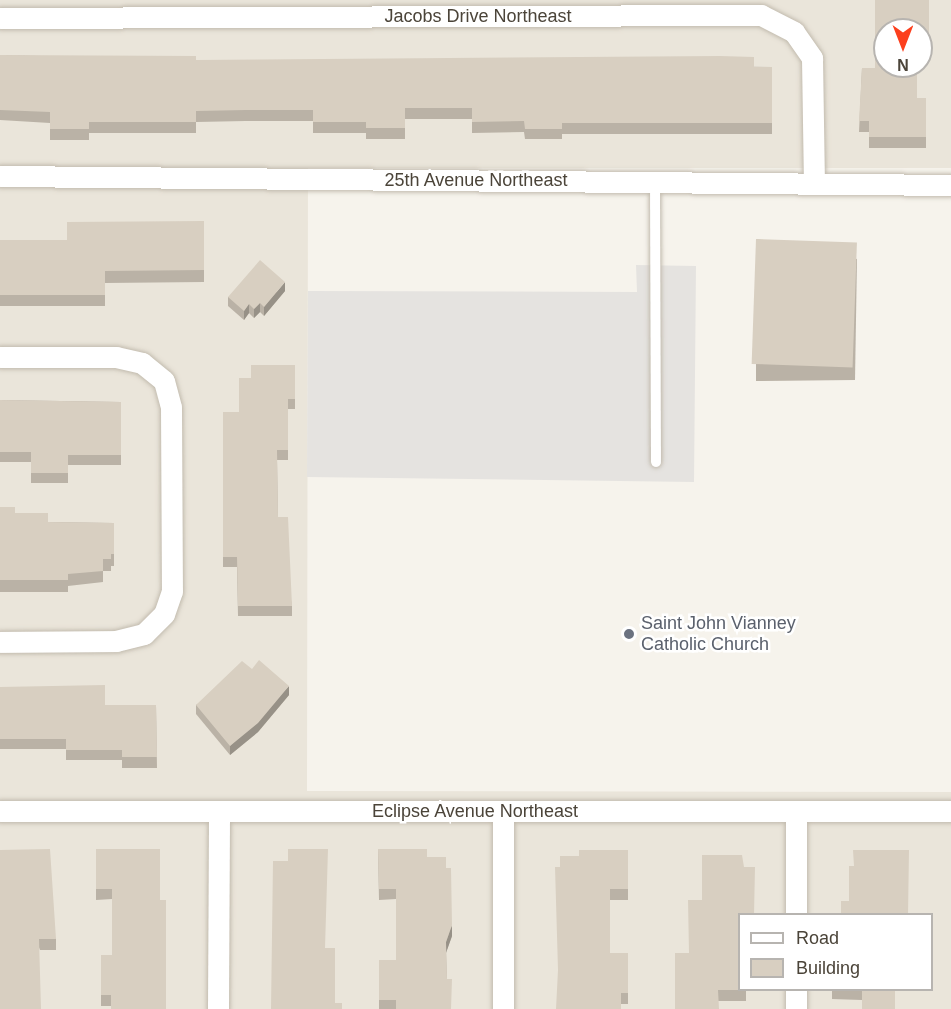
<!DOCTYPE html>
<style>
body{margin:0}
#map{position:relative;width:951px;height:1009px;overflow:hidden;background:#f6f3ec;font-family:Arial,sans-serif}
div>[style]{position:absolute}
.residential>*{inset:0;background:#eae5da}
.parking>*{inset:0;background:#e5e3e0}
.roads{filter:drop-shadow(0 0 2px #c2bbae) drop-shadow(0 0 2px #c2bbae)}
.lane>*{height:10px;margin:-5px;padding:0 5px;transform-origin:5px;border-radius:5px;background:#fff}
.street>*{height:21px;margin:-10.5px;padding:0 10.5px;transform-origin:10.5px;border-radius:10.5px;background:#fff}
.wall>*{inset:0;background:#bab2a6}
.shaded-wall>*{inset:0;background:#979187}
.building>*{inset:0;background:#d8cfc1;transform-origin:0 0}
.dots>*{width:16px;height:16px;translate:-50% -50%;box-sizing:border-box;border:3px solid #fff;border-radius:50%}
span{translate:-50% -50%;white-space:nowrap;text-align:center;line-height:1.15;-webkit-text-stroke:5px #fff;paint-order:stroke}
.street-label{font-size:18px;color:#4b4439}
.worship-label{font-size:18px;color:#5b616d}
.left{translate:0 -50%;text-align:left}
.legend{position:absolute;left:738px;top:913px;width:195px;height:78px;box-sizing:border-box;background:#fff;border:2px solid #b7b4b0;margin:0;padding:8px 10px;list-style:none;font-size:18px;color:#4b4439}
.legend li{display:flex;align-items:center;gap:12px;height:30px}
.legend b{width:30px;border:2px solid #b7b4b0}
.north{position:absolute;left:873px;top:18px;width:60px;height:60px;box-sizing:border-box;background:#fff;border:2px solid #b7b4b0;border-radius:50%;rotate:180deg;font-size:16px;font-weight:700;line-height:24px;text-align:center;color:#4b4439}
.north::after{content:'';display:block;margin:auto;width:21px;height:27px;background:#fc3f1d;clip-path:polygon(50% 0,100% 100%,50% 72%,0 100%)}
</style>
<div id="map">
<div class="residential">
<div style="clip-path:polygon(evenodd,0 0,951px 0,951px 168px,308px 168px,307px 791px,951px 792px,951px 1009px,0 1009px,0 0,885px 30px,921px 30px,921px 66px,885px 66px,885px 30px,0 0,740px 914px,932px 914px,932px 990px,740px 990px,740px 914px)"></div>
</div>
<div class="parking">
<div style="clip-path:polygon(636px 265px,696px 266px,694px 482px,307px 477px,308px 291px,637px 292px)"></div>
</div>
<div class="roads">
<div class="lane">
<div style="left:655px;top:182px;width:280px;rotate:89.8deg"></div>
</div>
<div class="street">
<div style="left:0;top:18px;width:761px;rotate:-0.23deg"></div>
<div style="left:761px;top:15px;width:37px;rotate:27deg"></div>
<div style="left:794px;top:32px;width:32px;rotate:55deg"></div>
<div style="left:812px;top:58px;width:126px;rotate:89.1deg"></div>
<div style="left:0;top:176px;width:951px;rotate:0.54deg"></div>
<div style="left:0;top:357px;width:116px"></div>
<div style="left:116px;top:357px;width:27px;rotate:13deg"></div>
<div style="left:142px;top:363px;width:28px;rotate:39deg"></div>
<div style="left:164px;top:381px;width:27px;rotate:75deg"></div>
<div style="left:171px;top:407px;width:184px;rotate:89.7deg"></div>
<div style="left:172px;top:591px;width:24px;rotate:109deg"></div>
<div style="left:164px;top:614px;width:28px;rotate:135deg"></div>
<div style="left:144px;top:634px;width:29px;rotate:166deg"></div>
<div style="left:116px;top:641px;width:116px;rotate:179.5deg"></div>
<div style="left:0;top:811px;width:951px"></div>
<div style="left:796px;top:811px;width:103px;rotate:90deg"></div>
<div style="left:796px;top:990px;width:19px;rotate:90deg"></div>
<div style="left:218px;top:1009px;width:198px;rotate:-89.7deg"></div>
<div style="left:503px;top:1009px;width:198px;rotate:-90deg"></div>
</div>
</div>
<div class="wall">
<div style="clip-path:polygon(875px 0,929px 0,929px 44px,921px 44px,921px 30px,885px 30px,885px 66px,917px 66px,917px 98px,926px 98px,926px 148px,869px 148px,869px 132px,859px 132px,862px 68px,875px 68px)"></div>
<div style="clip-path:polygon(0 55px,196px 60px,772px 67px,772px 134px,562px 134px,562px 139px,525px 139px,524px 132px,472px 133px,472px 119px,405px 119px,405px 139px,366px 139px,366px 133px,313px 133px,313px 121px,246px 121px,196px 122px,196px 133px,89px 133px,89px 140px,50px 140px,50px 123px,0 120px)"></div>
<div style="clip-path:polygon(204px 221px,204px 282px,105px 283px,105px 306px,0 306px,0 240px,67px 240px)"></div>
<div style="clip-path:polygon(756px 239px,857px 259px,855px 380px,756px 381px)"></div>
<div style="clip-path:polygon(285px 291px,264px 316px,260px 312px,254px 318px,249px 313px,244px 320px,228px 306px,228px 297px)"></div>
<div style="clip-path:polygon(295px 365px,295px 409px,288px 409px,288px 460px,277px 460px,278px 517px,292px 606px,292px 616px,238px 616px,237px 567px,223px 567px,223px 412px,239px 412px,251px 378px)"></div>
<div style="clip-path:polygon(0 400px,121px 402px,121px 465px,68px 465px,68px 483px,31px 483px,31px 462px,0 462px)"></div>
<div style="clip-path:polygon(0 507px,15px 513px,48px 522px,114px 523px,114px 566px,111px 566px,111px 571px,103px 571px,103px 582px,68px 586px,68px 592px,0 592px)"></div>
<div style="clip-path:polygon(252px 669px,289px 695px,258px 732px,230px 755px,196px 714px,196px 705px)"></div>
<div style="clip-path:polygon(0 687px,105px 705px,156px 705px,157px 768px,122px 768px,122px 760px,66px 760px,66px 749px,0 749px)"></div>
<div style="clip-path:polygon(96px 849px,160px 849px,111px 1006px,101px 1006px,101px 955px,112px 955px,112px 899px,96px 900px)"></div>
<div style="clip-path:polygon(378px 849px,427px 857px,446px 868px,452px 936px,446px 952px,447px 979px,451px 1009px,379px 1009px,379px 960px,396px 960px,396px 899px,379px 900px)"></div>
<div style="clip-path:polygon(0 850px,56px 939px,56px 950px,40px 950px)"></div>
<div style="clip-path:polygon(628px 850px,628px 900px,610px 900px,610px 953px,628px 953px,628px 1004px,621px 1004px,560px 867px,579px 856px)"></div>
<div style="clip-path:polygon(702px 900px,740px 915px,746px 990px,746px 1001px,718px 1001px,689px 953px)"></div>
<div style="clip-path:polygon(832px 990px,895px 990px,862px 1000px,832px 999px)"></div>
</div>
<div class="shaded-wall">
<div style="clip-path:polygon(285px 282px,285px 291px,264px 316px,264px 307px)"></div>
<div style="clip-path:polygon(260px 303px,260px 312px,254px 318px,254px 309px)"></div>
<div style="clip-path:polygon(249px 304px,249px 313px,244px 320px,244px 311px)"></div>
<div style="clip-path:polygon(289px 686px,289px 695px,258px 732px,230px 755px,230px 746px)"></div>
<div style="clip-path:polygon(452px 925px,452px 936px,446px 953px,446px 942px)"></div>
</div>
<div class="building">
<div style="clip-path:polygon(875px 0,929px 0,929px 34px,921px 34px,921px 30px,885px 30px,885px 66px,917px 66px,917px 98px,926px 98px,926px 137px,869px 137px,869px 121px,859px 121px,862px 68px,875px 68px)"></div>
<div style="clip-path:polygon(0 55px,196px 56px,196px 60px,720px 56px,754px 57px,754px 67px,772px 67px,772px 123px,562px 123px,562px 129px,525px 129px,524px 121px,472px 122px,472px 108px,405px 108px,405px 128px,366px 128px,366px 122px,313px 122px,313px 110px,246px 110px,196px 111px,196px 122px,89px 122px,89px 129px,50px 129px,50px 112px,0 110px)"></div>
<div style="clip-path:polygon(204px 221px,204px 270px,105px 271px,105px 295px,0 295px,0 240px,67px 240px,67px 222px)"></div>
<div style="left:756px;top:239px;width:101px;height:125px;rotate:2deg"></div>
<div style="clip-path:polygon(260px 260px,285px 282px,264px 307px,260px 303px,254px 309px,249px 304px,244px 311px,228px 297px)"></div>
<div style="clip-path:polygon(251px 365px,295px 365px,295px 399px,288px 399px,288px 450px,277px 450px,278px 517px,288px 517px,292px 606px,238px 606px,237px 557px,223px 557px,223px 412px,239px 412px,239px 378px,251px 378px)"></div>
<div style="clip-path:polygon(0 400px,121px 402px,121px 455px,68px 455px,68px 473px,31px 473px,31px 452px,0 452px)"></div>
<div style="clip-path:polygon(0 507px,15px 507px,15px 513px,48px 513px,48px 522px,114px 523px,114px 554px,111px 554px,111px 559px,103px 559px,103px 571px,68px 574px,68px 580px,0 580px)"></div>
<div style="clip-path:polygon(259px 660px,289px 686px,258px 723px,230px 746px,196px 705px,242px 661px,252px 669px)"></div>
<div style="clip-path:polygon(105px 685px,105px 705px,156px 705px,157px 757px,122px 757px,122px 750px,66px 750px,66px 739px,0 739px,0 687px)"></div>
<div style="clip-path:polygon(50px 849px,56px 939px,39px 939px,41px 1009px,0 1009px,0 850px)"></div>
<div style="clip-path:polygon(96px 849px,160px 849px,160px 900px,166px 900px,166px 1009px,111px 1009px,111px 995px,101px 995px,101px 955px,112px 955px,112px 889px,96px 889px)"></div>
<div style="clip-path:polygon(288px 849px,328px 849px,325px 948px,335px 948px,335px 1003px,342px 1003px,342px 1009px,271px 1009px,273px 861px,288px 861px)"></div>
<div style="clip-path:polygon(378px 849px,427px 849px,427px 857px,446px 857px,446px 868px,451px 868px,452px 925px,446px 942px,447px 979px,452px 979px,451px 1009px,396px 1009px,396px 1000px,379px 1000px,379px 960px,396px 960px,396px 889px,379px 889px)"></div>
<div style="clip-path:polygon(579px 850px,628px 850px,628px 889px,610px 889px,610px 953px,628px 953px,628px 993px,621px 993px,621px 1009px,556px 1009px,558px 970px,555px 867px,560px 867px,560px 856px,579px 856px)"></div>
<div style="clip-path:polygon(853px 850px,909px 850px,908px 915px,841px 915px,841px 901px,849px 901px,849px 866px,854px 866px)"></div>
<div style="clip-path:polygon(702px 855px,742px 855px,744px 867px,755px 867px,754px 915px,740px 915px,740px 990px,746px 990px,718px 990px,719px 1009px,675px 1009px,675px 953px,689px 953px,688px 900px,702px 900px)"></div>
<div style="left:862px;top:990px;width:33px;height:19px"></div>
</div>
<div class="dots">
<div style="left:629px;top:634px;background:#6b7280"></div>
</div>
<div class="street-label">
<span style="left:478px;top:16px">Jacobs Drive Northeast</span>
<span style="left:476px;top:180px">25th Avenue Northeast</span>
<span style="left:475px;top:811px">Eclipse Avenue Northeast</span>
</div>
<div class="worship-label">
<span class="left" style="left:641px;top:634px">Saint John Vianney<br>Catholic Church</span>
</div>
<ul class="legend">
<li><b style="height:8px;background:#fff"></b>Road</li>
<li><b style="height:16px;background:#d8cfc1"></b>Building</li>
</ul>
<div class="north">N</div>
</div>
